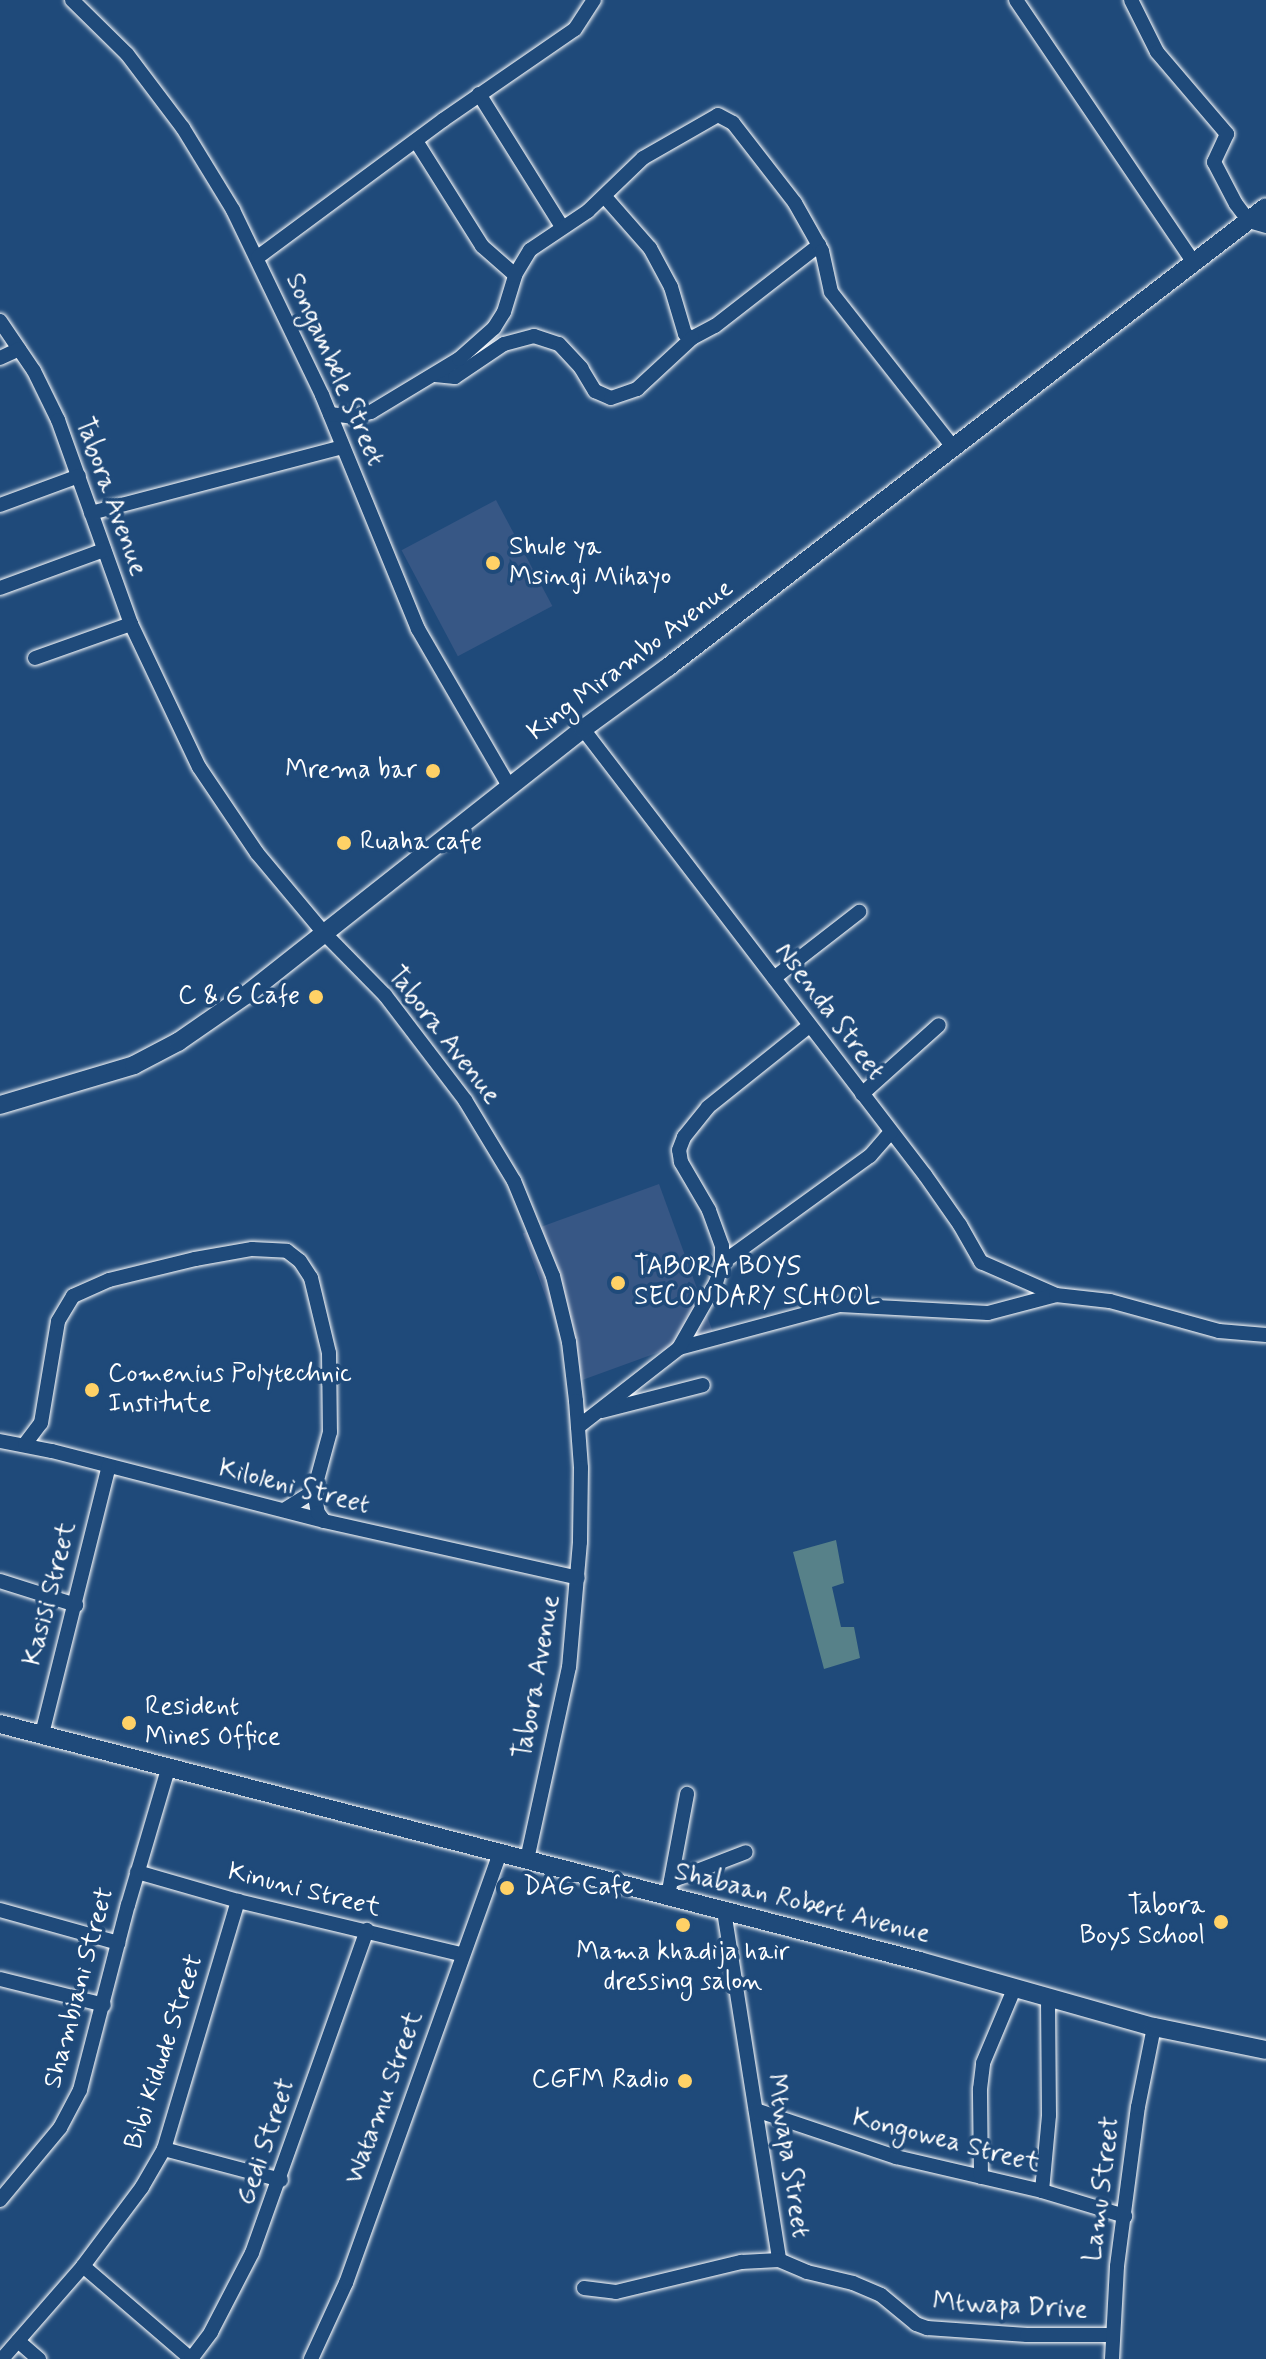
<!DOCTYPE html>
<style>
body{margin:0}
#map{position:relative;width:1266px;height:2359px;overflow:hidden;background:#1f4a7a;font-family:Mynerve,sans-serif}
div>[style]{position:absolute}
.built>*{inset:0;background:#375785;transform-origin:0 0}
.green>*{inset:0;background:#578189}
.roads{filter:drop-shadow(0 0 2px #fff) drop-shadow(0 0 2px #fff)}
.street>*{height:14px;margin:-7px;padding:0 7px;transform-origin:7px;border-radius:7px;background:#1f4a7a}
.secondary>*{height:18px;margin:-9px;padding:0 9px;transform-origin:9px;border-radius:9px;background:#1f4a7a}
.dots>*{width:22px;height:22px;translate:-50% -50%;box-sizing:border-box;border:4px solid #1f4a7a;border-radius:50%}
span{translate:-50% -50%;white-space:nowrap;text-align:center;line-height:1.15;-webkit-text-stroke:7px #1f4a7a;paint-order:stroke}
.street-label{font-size:26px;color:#fff}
.poi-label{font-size:26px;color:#fff}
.left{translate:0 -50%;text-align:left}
.right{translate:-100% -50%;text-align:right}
</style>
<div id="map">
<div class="built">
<div style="left:496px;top:500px;width:120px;height:107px;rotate:62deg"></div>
<div style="left:659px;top:1184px;width:158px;height:145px;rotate:70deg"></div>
</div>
<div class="green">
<div style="clip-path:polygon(836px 1540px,844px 1583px,832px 1587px,841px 1627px,854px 1627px,860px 1658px,824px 1669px,793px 1552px)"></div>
</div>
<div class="roads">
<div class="street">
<div style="left:72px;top:0;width:77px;rotate:44.5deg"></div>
<div style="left:127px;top:54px;width:93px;rotate:52.9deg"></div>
<div style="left:183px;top:128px;width:96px;rotate:58.6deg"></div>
<div style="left:233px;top:210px;width:205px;rotate:64.3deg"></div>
<div style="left:322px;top:395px;width:253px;rotate:67.7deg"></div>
<div style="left:418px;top:629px;width:181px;rotate:59.9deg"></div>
<div style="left:1016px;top:0;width:318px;rotate:55.9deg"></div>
<div style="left:1131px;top:0;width:58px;rotate:63.4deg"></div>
<div style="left:1157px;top:52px;width:108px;rotate:49.5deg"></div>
<div style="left:1227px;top:134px;width:31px;rotate:115deg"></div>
<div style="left:1214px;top:162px;width:47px;rotate:62.4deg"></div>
<div style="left:1236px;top:204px;width:21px;rotate:53deg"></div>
<div style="left:1249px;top:221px;width:18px;rotate:16deg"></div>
<div style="left:479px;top:94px;width:157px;rotate:58deg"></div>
<div style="left:416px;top:141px;width:124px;rotate:57.8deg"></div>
<div style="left:482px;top:246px;width:44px;rotate:41.3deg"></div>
<div style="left:605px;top:197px;width:68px;rotate:48.6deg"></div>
<div style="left:650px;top:248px;width:44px;rotate:61.7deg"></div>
<div style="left:671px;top:287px;width:49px;rotate:73.4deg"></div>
<div style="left:685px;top:334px;width:8px;rotate:30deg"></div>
<div style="left:692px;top:338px;width:26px;rotate:-28deg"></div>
<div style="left:715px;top:326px;width:132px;rotate:-37.9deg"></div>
<div style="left:258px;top:257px;width:230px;rotate:-36.5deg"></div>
<div style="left:443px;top:120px;width:160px;rotate:-34.6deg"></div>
<div style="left:575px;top:29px;width:35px;rotate:-57deg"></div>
<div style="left:0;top:321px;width:60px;rotate:55.8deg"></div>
<div style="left:34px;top:371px;width:55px;rotate:63.9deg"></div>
<div style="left:58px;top:420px;width:217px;rotate:70.3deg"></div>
<div style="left:131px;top:624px;width:158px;rotate:64.6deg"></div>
<div style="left:199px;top:767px;width:104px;rotate:56deg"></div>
<div style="left:257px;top:853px;width:104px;rotate:50.1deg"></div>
<div style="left:324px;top:933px;width:87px;rotate:45.5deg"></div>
<div style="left:385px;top:995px;width:132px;rotate:52.7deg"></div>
<div style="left:465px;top:1100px;width:95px;rotate:58.8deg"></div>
<div style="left:514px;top:1181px;width:103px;rotate:67.7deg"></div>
<div style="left:553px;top:1276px;width:68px;rotate:76.4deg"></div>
<div style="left:569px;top:1342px;width:59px;rotate:83.2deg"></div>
<div style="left:576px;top:1401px;width:67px;rotate:85.7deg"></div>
<div style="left:581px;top:1468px;width:74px;rotate:90.8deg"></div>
<div style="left:580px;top:1542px;width:125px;rotate:95deg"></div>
<div style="left:569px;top:1667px;width:197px;rotate:102.3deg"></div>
<div style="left:0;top:358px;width:21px;rotate:-25deg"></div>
<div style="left:435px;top:375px;width:20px;rotate:6deg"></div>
<div style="left:455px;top:377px;width:59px;rotate:-34deg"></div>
<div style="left:504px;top:344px;width:31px;rotate:-15deg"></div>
<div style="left:534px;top:336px;width:26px;rotate:18deg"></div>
<div style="left:559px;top:344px;width:33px;rotate:47deg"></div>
<div style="left:581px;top:368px;width:27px;rotate:59deg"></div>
<div style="left:595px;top:391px;width:17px;rotate:24deg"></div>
<div style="left:611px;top:398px;width:28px;rotate:-19deg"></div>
<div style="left:637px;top:389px;width:75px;rotate:-42.8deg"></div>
<div style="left:330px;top:414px;width:23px;rotate:7deg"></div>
<div style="left:353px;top:417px;width:19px;rotate:-16deg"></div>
<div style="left:371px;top:412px;width:103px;rotate:-31.1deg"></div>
<div style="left:459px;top:359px;width:47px;rotate:-41.5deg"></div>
<div style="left:494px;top:328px;width:19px;rotate:-58deg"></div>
<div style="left:504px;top:312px;width:39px;rotate:-73deg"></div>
<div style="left:515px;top:275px;width:29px;rotate:-59deg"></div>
<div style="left:530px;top:250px;width:70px;rotate:-33.9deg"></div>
<div style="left:588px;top:211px;width:76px;rotate:-43.9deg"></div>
<div style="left:643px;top:158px;width:86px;rotate:-29.8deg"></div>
<div style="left:718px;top:115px;width:17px;rotate:28deg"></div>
<div style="left:733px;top:123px;width:101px;rotate:52.2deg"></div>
<div style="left:795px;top:203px;width:55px;rotate:60.6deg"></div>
<div style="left:822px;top:251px;width:42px;rotate:77.6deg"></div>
<div style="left:831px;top:292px;width:196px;rotate:51.8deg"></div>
<div style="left:0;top:505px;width:84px;rotate:-20.2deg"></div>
<div style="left:91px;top:513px;width:260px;rotate:-14.7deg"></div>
<div style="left:0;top:588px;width:111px;rotate:-20.1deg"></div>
<div style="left:35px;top:658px;width:102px;rotate:-19.5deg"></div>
<div style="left:583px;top:729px;width:562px;rotate:52.52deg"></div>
<div style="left:925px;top:1175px;width:61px;rotate:55deg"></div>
<div style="left:960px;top:1225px;width:43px;rotate:60.4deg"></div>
<div style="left:981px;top:1262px;width:82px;rotate:23.7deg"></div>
<div style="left:774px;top:978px;width:108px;rotate:-37.8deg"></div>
<div style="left:862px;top:1094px;width:103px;rotate:-41.9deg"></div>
<div style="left:722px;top:1263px;width:183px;rotate:-35.9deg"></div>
<div style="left:870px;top:1156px;width:32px;rotate:-49deg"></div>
<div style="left:679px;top:1348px;width:167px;rotate:-15deg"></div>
<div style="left:840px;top:1305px;width:148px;rotate:3.1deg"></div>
<div style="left:988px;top:1313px;width:70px;rotate:-14.8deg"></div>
<div style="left:1056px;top:1295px;width:54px;rotate:6.3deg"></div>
<div style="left:1110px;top:1301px;width:113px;rotate:15.4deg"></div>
<div style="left:1219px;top:1331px;width:47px;rotate:4.9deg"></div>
<div style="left:602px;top:1411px;width:104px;rotate:-14.4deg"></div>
<div style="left:578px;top:1427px;width:128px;rotate:-38deg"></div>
<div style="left:679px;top:1348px;width:75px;rotate:-60.4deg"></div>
<div style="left:716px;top:1283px;width:21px;rotate:-73deg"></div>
<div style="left:722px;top:1263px;width:17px;rotate:-90deg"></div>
<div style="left:722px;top:1246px;width:38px;rotate:-110deg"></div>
<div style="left:709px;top:1210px;width:56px;rotate:-120.3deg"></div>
<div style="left:681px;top:1162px;width:12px;rotate:-99deg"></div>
<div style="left:679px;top:1150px;width:14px;rotate:-69deg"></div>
<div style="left:684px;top:1137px;width:38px;rotate:-51deg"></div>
<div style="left:708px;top:1107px;width:129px;rotate:-38.7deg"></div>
<div style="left:0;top:1441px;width:53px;rotate:10.9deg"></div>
<div style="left:52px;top:1451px;width:281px;rotate:14.4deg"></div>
<div style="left:324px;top:1521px;width:260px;rotate:12.6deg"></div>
<div style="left:25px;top:1444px;width:26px;rotate:-53deg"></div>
<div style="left:41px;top:1423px;width:103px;rotate:-80.5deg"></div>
<div style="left:58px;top:1321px;width:29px;rotate:-59deg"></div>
<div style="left:73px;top:1296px;width:39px;rotate:-24deg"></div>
<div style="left:109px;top:1280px;width:89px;rotate:-13.7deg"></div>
<div style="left:195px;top:1259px;width:58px;rotate:-10deg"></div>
<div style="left:252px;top:1249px;width:35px;rotate:3deg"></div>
<div style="left:287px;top:1251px;width:16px;rotate:38deg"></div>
<div style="left:300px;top:1261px;width:20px;rotate:57deg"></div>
<div style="left:311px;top:1278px;width:77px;rotate:76.5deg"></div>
<div style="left:329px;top:1353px;width:79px;rotate:89.3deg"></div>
<div style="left:330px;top:1432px;width:61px;rotate:105.2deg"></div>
<div style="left:314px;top:1491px;width:22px;rotate:80deg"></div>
<div style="left:318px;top:1513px;width:10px;rotate:53deg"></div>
<div style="left:284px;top:1510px;width:36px;rotate:-32deg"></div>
<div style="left:0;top:1581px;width:80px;rotate:17.5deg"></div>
<div style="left:42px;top:1734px;width:276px;rotate:-76deg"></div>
<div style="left:137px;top:1872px;width:105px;rotate:16deg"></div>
<div style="left:238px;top:1901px;width:229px;rotate:13.4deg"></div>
<div style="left:671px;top:1881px;width:80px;rotate:-21.1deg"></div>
<div style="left:668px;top:1896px;width:104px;rotate:-79.4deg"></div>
<div style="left:0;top:1910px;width:123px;rotate:15.6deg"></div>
<div style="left:724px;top:1911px;width:353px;rotate:81deg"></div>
<div style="left:0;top:1979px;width:107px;rotate:14deg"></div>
<div style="left:756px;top:2110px;width:148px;rotate:18.6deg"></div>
<div style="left:896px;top:2157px;width:150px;rotate:13.1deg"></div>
<div style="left:1042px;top:2191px;width:87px;rotate:16.8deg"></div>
<div style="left:164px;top:2149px;width:121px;rotate:14.8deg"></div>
<div style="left:981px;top:2177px;width:88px;rotate:-90.7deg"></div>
<div style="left:980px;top:2089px;width:26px;rotate:-83deg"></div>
<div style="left:983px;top:2063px;width:82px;rotate:-67.2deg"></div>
<div style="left:1042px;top:2191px;width:76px;rotate:-84.7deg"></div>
<div style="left:1049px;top:2115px;width:118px;rotate:-90.5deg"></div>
<div style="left:0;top:2200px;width:94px;rotate:-50.2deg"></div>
<div style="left:60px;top:2128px;width:43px;rotate:-62.2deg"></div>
<div style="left:80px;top:2090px;width:191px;rotate:-75.5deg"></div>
<div style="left:128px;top:1905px;width:142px;rotate:-73.6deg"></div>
<div style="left:83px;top:2266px;width:143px;rotate:40.7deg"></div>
<div style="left:584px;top:2288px;width:32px;rotate:7deg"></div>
<div style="left:616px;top:2292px;width:129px;rotate:-13.5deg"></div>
<div style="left:741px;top:2262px;width:38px;rotate:-3deg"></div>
<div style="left:779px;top:2260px;width:30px;rotate:23deg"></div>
<div style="left:807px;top:2272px;width:47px;rotate:13.4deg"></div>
<div style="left:853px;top:2283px;width:30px;rotate:23deg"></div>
<div style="left:881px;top:2295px;width:45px;rotate:39.6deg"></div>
<div style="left:916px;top:2324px;width:12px;rotate:20deg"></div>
<div style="left:927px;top:2328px;width:100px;rotate:4deg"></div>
<div style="left:1027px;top:2335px;width:85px"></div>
<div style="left:18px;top:2341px;width:28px;rotate:41deg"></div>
<div style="left:2px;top:2359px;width:123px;rotate:-48.9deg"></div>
<div style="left:83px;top:2266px;width:99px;rotate:-53.2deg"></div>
<div style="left:142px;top:2187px;width:44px;rotate:-59.9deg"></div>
<div style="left:164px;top:2149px;width:259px;rotate:-73.4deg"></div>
<div style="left:191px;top:2359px;width:34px;rotate:-53deg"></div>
<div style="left:211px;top:2332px;width:89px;rotate:-62.6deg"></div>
<div style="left:252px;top:2253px;width:343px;rotate:-70.4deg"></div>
<div style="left:311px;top:2359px;width:84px;rotate:-65.3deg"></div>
<div style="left:346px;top:2283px;width:458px;rotate:-70.3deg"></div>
<div style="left:1112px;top:2359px;width:93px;rotate:-86.9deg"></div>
<div style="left:1117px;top:2266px;width:160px;rotate:-82.5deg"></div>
<div style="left:1138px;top:2107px;width:82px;rotate:-78.7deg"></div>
</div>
<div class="secondary">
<div style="left:0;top:1105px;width:140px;rotate:-16.6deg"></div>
<div style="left:134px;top:1065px;width:50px;rotate:-27.6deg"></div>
<div style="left:178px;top:1042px;width:83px;rotate:-34.7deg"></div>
<div style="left:246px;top:995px;width:429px;rotate:-38.3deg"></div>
<div style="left:583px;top:729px;width:105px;rotate:-36.1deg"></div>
<div style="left:668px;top:667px;width:754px;rotate:-37.57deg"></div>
<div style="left:0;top:1724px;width:950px;rotate:14.45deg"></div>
<div style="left:920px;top:1961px;width:243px;rotate:15.8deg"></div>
<div style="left:1154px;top:2027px;width:114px;rotate:11.6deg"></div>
</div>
</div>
<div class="dots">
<div style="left:493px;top:563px;background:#ffd166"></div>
<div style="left:433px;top:771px;background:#ffd166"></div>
<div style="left:344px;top:843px;background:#ffd166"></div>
<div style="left:316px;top:997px;background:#ffd166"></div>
<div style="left:618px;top:1283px;background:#ffd166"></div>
<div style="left:92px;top:1390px;background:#ffd166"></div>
<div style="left:129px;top:1723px;background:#ffd166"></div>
<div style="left:507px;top:1888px;background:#ffd166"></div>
<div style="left:1221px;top:1922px;background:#ffd166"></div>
<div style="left:683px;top:1925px;background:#ffd166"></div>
<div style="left:685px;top:2081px;background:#ffd166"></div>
</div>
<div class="street-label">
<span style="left:334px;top:370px;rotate:66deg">Songambele Street</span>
<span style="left:110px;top:497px;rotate:70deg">Tabora Avenue</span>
<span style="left:631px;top:661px;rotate:-37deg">King Mirambo Avenue</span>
<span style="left:829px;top:1012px;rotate:53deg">Nsenda Street</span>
<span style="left:443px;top:1036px;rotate:52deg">Tabora Avenue</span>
<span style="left:294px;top:1488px;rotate:14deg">Kiloleni Street</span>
<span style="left:51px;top:1594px;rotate:-76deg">Kasisi Street</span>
<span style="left:538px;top:1677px;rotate:-80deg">Tabora Avenue</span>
<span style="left:304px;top:1891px;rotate:14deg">Kinuni Street</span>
<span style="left:802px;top:1904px;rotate:14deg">Shabaan Robert Avenue</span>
<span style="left:80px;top:1988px;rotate:-75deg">Shambiani Street</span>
<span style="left:165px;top:2052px;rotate:-72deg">Bibi Kidude Street</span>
<span style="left:385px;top:2098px;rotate:-70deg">Watamu Street</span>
<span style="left:267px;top:2142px;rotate:-71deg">Gedi Street</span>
<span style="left:946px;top:2142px;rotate:14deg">Kongowea Street</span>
<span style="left:787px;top:2156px;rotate:81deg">Mtwapa Street</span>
<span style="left:1103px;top:2189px;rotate:-83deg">Lamu Street</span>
<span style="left:1010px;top:2307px;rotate:3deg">Mtwapa Drive</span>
</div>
<div class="poi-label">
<span class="left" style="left:509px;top:563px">Shule ya<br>Msingi Mihayo</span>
<span class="right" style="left:417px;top:771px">Mrema bar</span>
<span class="left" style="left:360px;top:843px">Ruaha cafe</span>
<span class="right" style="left:300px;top:997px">C &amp; G Cafe</span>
<span class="left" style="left:634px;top:1283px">TABORA BOYS<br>SECONDARY SCHOOL</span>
<span class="left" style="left:108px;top:1390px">Comenius Polytechnic<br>Institute</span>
<span class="left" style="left:145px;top:1723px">Resident<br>Mines Office</span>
<span class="left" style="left:523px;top:1888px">DAG Cafe</span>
<span class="right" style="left:1205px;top:1922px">Tabora<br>Boys School</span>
<span style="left:683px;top:1968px">Mama khadija hair<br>dressing salon</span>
<span class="right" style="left:669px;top:2081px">CGFM Radio</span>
</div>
</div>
